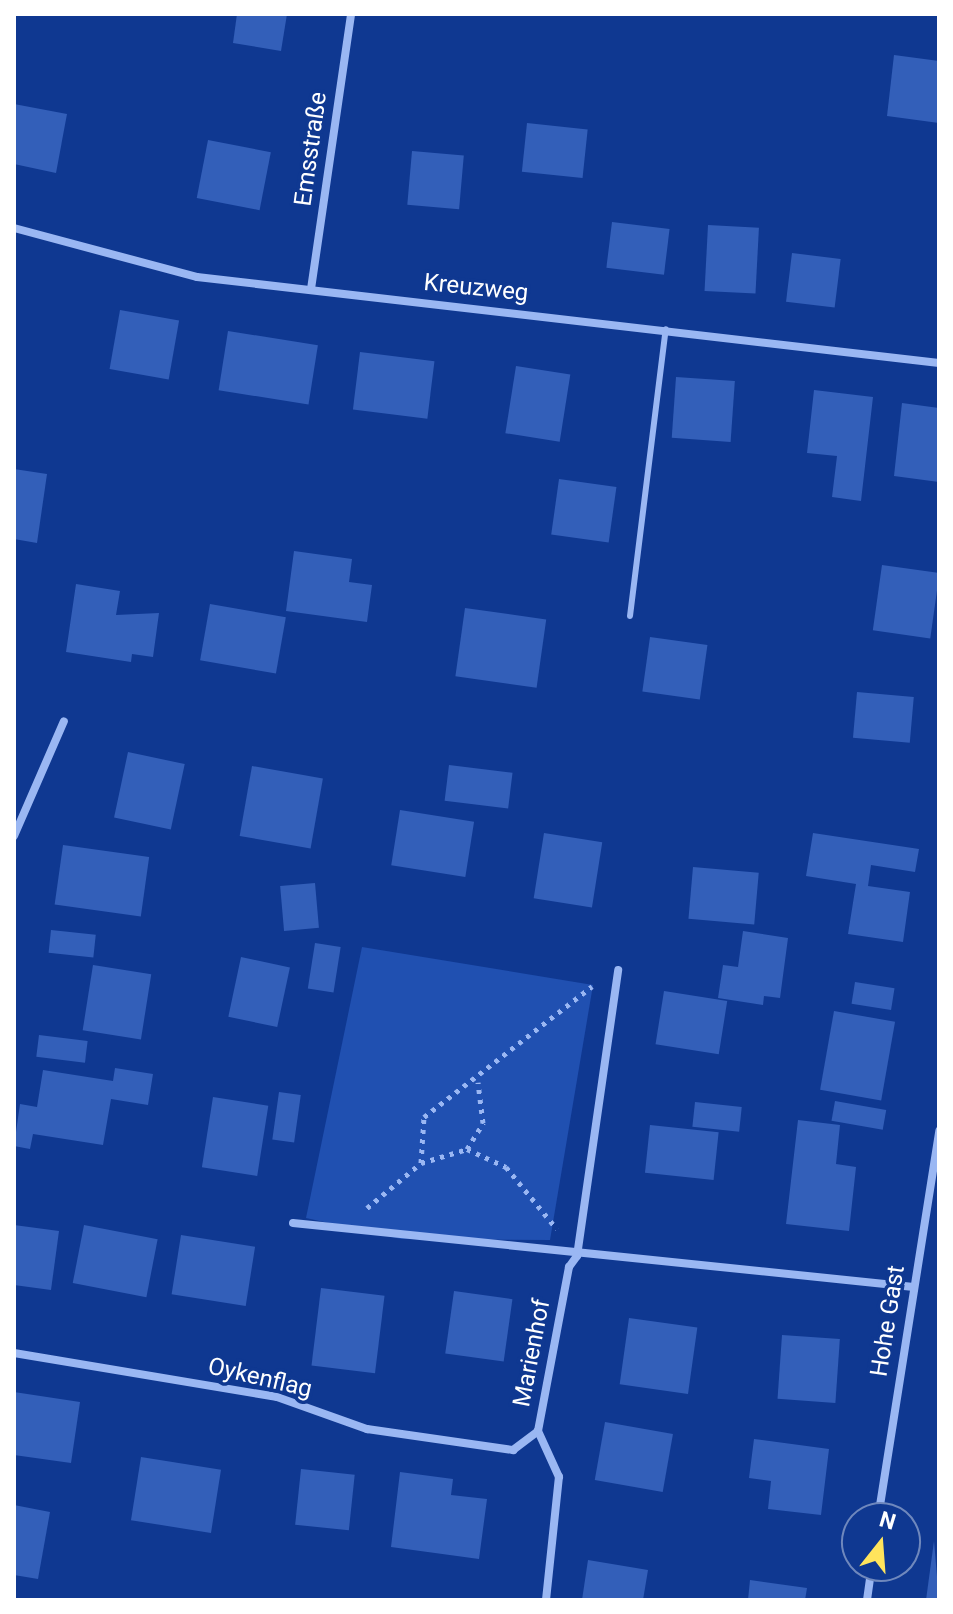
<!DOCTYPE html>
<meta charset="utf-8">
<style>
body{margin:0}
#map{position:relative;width:953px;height:1614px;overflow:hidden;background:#0f3891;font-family:Roboto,sans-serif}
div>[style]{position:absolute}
.green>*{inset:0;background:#2050b1}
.building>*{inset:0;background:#335fb9;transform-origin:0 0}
.path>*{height:5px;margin-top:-2.5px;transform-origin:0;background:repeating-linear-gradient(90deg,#9ab7f3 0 4px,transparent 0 10px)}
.lane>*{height:6px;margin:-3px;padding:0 3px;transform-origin:3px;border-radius:3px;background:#9ab7f3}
.street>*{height:8px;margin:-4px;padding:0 4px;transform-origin:4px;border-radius:4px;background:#9ab7f3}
span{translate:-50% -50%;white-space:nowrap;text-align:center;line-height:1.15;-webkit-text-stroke:7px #0f3891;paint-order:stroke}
.street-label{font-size:24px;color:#fff}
.frame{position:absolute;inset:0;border:16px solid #fff;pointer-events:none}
.north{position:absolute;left:841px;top:1502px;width:80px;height:80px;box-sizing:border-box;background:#0f3891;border:2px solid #6f88bd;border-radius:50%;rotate:17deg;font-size:22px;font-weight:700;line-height:32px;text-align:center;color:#fff}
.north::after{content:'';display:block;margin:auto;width:28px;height:36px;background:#ffe45c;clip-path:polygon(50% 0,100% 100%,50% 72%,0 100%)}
</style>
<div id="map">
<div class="green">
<div style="clip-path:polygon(362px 947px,593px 985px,550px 1240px,401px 1239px,306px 1218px)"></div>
</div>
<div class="building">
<div style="clip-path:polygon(237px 14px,287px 14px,281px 51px,233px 43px)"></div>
<div style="clip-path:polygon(894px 55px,939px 61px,939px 123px,887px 116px)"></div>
<div style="clip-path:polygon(14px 104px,67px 114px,56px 173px,14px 164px)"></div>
<div style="left:527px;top:123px;width:61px;height:49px;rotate:6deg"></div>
<div style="left:208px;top:140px;width:64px;height:59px;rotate:11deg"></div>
<div style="left:412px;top:151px;width:52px;height:54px;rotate:5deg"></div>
<div style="left:612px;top:222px;width:58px;height:46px;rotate:7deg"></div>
<div style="left:708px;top:225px;width:51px;height:66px;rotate:3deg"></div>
<div style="left:792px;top:253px;width:49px;height:49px;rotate:7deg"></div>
<div style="left:120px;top:310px;width:60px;height:60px;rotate:10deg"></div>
<div style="left:228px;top:331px;width:91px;height:60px;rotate:9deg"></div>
<div style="left:360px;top:352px;width:75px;height:58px;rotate:7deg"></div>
<div style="left:516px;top:366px;width:55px;height:68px;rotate:9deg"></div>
<div style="left:676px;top:377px;width:59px;height:61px;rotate:4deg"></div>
<div style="clip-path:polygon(814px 390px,873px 397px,861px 501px,832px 497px,837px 456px,807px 453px)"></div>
<div style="clip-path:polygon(902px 403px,939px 408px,939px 482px,894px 476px)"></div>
<div style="clip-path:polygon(14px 469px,47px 474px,37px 543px,14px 539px)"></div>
<div style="left:559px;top:479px;width:58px;height:56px;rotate:8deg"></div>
<div style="clip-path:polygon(294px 551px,352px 559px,349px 582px,372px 585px,367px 622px,286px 611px)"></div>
<div style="left:882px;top:565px;width:58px;height:66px;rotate:8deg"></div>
<div style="clip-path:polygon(76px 584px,120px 591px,116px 615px,159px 613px,153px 657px,132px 654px,131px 662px,66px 652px)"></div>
<div style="left:210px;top:604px;width:77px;height:57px;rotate:10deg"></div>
<div style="left:465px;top:608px;width:82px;height:69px;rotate:8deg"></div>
<div style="left:650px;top:637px;width:58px;height:55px;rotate:8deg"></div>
<div style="left:857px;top:692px;width:57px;height:46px;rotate:5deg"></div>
<div style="left:128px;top:752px;width:58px;height:67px;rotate:12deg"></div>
<div style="left:449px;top:765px;width:64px;height:36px;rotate:7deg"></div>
<div style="left:252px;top:766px;width:72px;height:71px;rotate:10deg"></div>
<div style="left:400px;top:810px;width:75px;height:56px;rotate:9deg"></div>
<div style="left:544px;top:833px;width:59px;height:66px;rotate:9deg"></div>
<div style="clip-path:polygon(813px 833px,919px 849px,915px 872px,871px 865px,868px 886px,910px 892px,903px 942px,848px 934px,856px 884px,806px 876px)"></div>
<div style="left:63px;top:845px;width:87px;height:60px;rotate:8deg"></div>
<div style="left:693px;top:867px;width:66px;height:52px;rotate:5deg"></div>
<div style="left:315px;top:883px;width:45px;height:35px;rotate:85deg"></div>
<div style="left:51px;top:930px;width:45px;height:23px;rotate:6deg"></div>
<div style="clip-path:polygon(743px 931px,788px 938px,780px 998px,764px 996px,763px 1005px,718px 998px,723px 965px,738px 967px)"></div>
<div style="left:315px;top:943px;width:26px;height:46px;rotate:9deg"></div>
<div style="left:241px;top:957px;width:50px;height:61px;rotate:12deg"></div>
<div style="left:93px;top:965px;width:59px;height:66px;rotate:9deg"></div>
<div style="left:855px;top:982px;width:40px;height:22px;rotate:9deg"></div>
<div style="left:664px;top:991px;width:64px;height:54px;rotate:9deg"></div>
<div style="left:834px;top:1011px;width:62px;height:80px;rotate:10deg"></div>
<div style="left:39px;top:1035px;width:49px;height:22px;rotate:7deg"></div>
<div style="clip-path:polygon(115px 1068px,153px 1074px,148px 1105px,111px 1099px,103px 1145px,33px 1134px,30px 1149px,14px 1146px,20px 1104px,37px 1107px,43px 1070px,113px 1081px)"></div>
<div style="left:279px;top:1092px;width:22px;height:48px;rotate:8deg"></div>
<div style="left:213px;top:1097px;width:56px;height:71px;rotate:9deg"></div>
<div style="left:835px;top:1101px;width:52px;height:20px;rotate:10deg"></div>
<div style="left:695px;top:1102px;width:47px;height:25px;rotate:6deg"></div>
<div style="clip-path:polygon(798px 1120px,840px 1125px,836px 1164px,856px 1167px,849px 1231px,786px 1224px)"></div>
<div style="left:650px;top:1125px;width:69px;height:48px;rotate:6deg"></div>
<div style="clip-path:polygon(14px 1225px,59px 1231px,51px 1290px,14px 1285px)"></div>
<div style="left:84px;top:1225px;width:75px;height:59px;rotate:11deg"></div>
<div style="left:181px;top:1235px;width:75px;height:60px;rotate:9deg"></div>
<div style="left:321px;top:1288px;width:64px;height:78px;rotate:7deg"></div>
<div style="left:454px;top:1291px;width:59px;height:63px;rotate:8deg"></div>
<div style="left:629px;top:1318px;width:69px;height:67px;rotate:8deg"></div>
<div style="left:782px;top:1335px;width:58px;height:64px;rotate:4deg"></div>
<div style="clip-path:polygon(14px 1392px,80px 1402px,71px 1463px,14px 1455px)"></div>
<div style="left:605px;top:1422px;width:69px;height:59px;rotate:10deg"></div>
<div style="clip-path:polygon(754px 1439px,829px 1449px,821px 1515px,768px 1509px,771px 1481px,749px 1478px)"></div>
<div style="left:141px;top:1457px;width:81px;height:64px;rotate:9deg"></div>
<div style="left:301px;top:1469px;width:54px;height:56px;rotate:6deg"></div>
<div style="clip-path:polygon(400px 1472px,453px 1479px,451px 1495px,487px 1499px,479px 1559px,391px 1547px)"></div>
<div style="clip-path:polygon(14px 1505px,50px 1512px,38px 1579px,14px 1575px)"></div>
<div style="clip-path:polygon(934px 1541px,939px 1600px,926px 1600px)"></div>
<div style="clip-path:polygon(588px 1560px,648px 1570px,643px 1600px,582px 1600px)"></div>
<div style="clip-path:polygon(750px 1580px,807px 1588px,805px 1600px,748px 1600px)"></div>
</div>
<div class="path">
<div style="left:467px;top:1149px;width:31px;rotate:-58deg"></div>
<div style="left:483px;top:1123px;width:41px;rotate:-97deg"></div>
<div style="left:421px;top:1163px;width:48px;rotate:-16.9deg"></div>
<div style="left:467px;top:1149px;width:43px;rotate:24.8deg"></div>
<div style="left:506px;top:1167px;width:80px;rotate:50.6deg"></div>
<div style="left:367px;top:1208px;width:70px;rotate:-39.8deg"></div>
<div style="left:421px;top:1163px;width:46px;rotate:-86.3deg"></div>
<div style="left:424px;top:1117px;width:213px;rotate:-37.9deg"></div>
</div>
<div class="lane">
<div style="left:630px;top:616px;width:289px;rotate:-82.9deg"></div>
</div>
<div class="street">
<div style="left:14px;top:228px;width:189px;rotate:15deg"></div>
<div style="left:197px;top:277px;width:747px;rotate:6.61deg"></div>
<div style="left:311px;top:289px;width:278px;rotate:-81.7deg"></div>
<div style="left:14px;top:836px;width:125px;rotate:-66.5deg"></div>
<div style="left:293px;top:1223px;width:624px;rotate:5.88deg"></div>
<div style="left:14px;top:1353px;width:267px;rotate:9.5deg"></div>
<div style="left:277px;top:1397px;width:96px;rotate:19.6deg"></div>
<div style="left:367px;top:1429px;width:148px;rotate:8.2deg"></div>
<div style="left:513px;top:1450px;width:31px;rotate:-37deg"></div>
<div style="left:878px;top:1518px;width:392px;rotate:-81deg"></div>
<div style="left:546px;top:1600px;width:124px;rotate:-84deg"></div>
<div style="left:559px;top:1477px;width:51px;rotate:-114.5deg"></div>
<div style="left:538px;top:1431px;width:167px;rotate:-79.3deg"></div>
<div style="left:569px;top:1267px;width:14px;rotate:-54deg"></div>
<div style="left:577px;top:1256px;width:289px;rotate:-81.8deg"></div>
<div style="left:867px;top:1600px;width:34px;rotate:-82deg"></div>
</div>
<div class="street-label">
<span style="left:311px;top:149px;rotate:-82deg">Emsstraße</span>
<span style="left:476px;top:288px;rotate:6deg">Kreuzweg</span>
<span style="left:888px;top:1321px;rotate:-81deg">Hohe Gast</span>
<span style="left:532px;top:1353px;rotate:-79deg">Marienhof</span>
<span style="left:260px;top:1378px;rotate:13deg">Oykenflag</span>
</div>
<div class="frame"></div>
<div class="north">N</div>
</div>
